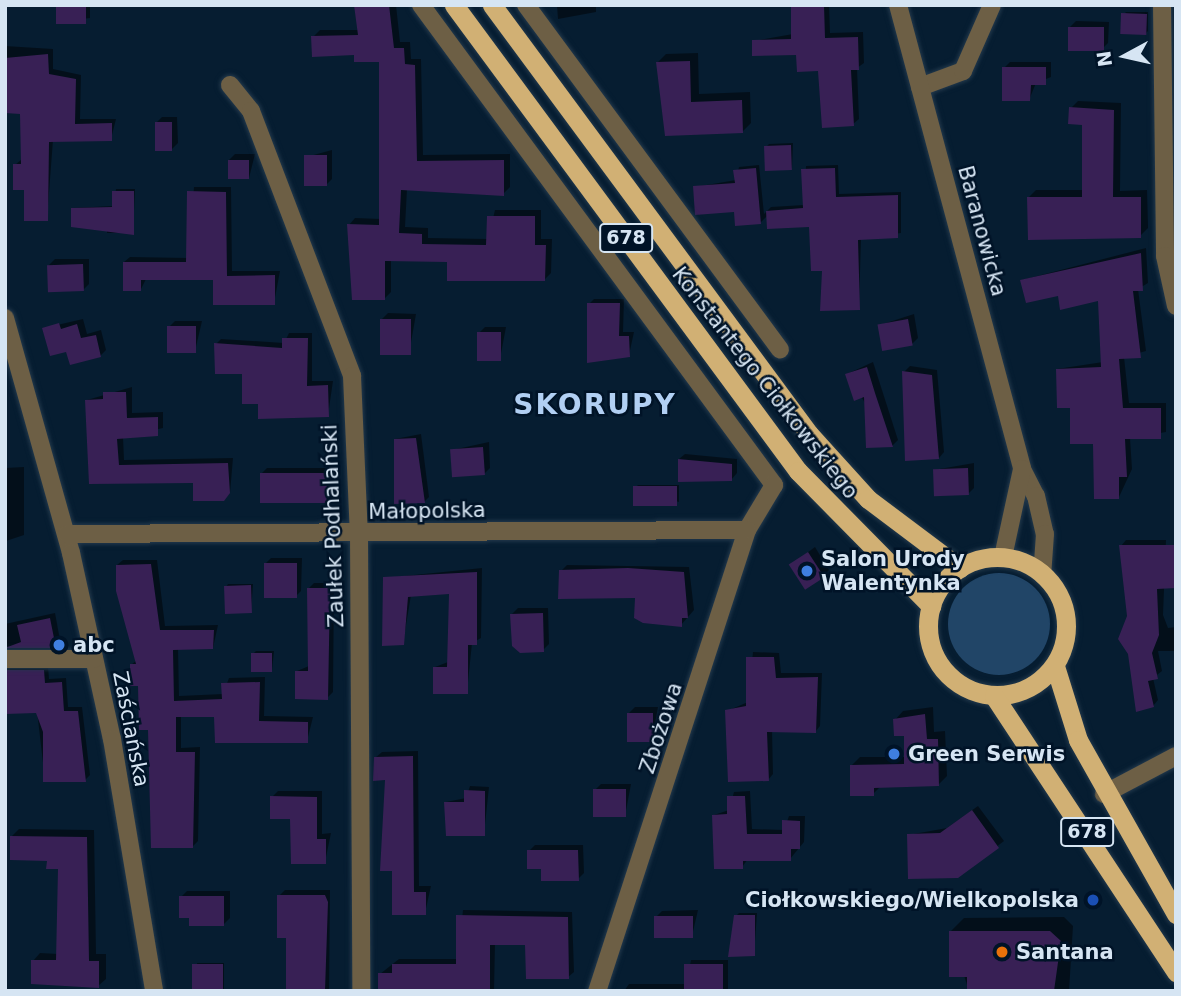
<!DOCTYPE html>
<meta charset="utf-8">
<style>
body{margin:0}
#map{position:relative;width:1181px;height:996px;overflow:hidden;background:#061d31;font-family:"DejaVu Sans",sans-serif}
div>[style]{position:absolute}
.green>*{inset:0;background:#214567}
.round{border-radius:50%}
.shadow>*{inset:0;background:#0007;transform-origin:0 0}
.building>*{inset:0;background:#382055;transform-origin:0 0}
.roads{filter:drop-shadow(0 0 2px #23394c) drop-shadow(0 0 2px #23394c)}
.minor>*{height:18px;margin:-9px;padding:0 9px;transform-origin:9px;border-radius:9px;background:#6d5f45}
.tertiary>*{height:18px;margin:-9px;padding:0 9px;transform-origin:9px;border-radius:9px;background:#6d5f45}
.trunk>*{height:19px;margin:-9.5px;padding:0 9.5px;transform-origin:9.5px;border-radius:9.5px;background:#d1b074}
.trunk>.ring{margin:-9.5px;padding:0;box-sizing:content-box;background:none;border:19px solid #d1b074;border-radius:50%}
.dots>*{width:19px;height:19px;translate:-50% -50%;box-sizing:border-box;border:4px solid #001327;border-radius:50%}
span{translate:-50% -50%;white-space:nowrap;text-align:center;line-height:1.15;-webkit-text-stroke:5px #001327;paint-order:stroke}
.shield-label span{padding:2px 5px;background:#001327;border:2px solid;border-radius:5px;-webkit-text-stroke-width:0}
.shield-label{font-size:19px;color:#d6e5f3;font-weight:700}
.street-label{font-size:21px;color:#d6e5f3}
.poi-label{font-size:21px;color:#d6e5f3;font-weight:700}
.left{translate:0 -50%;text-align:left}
.right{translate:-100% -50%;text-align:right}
.district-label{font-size:28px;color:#b1cff3;font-weight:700;letter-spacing:2px}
.frame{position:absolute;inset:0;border:7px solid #d6e5f3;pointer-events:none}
.north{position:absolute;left:1090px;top:21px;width:70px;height:70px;-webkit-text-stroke:5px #001327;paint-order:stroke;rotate:262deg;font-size:19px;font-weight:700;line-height:28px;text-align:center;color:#d6e5f3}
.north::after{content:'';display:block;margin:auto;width:24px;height:32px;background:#d6e5f3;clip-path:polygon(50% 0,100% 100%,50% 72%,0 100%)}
</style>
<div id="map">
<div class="green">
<div class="round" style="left:948px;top:573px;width:102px;height:102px"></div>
</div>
<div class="shadow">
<div style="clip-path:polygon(58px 5px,90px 5px,90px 18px,58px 22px)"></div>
<div style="clip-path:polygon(356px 5px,396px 5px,400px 42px,410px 42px,411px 59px,421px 59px,423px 155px,510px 154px,510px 187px,503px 194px,407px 189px,405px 227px,428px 228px,428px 238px,488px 239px,495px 210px,541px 210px,541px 239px,552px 239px,551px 273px,544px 280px,449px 260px,391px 259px,391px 292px,385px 298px,349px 225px,355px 218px,381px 219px,381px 61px,313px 37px,320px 30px,359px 30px)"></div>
<div style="clip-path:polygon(557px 5px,596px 5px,596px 12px,558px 19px)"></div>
<div style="clip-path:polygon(793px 5px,829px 5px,830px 33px,863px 32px,864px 63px,857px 68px,859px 119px,853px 124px,820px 70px,798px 53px,754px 41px,793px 34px)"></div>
<div style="clip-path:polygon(1125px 12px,1148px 12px,1148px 31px,1146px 33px)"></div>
<div style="clip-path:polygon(1076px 21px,1109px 22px,1108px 43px,1102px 49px,1070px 27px)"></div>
<div style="clip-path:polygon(5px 46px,53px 49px,53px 69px,81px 75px,80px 119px,116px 119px,111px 139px,53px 140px,47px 219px,15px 165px,22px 159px,22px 112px,5px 112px)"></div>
<div style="clip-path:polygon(698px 53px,699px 94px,750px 92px,751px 123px,742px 132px,667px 134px,657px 63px,666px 54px)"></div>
<div style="clip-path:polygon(1010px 62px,1051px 62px,1051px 77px,1036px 83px,1029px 100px,1004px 68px)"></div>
<div style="clip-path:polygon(1078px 101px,1121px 103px,1120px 191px,1147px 190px,1148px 228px,1140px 236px,1028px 198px,1036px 190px,1083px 190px,1084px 123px,1071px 108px)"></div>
<div style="clip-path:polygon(162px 117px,177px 117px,178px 143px,172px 149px,156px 123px)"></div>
<div style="clip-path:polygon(793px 143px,792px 168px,766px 147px,769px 144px)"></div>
<div style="clip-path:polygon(332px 150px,332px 179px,326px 185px,306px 157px)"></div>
<div style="clip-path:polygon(235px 154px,255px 154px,249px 178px,229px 160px)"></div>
<div style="clip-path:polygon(759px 165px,764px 214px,771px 207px,804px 205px,806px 166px,838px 165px,839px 194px,901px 192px,901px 233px,861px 238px,859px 308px,823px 269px,811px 225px,768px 215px,761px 222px,695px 187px,736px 180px,739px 167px)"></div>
<div style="clip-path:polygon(194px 187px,231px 187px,232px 271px,280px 271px,274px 303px,215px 278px,146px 279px,141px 289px,124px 262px,130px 257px,188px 258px)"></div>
<div style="clip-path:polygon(116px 189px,135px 189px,133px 233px,107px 233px,107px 225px,72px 208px,114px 206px)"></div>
<div style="clip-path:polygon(1146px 248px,1148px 283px,1138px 289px,1146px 351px,1124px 357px,1129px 403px,1166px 403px,1166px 432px,1130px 438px,1132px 469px,1119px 497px,1057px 369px,1103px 362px,1100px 299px,1022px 280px)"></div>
<div style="clip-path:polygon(55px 259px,89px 259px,89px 284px,83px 290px,49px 265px)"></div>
<div style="clip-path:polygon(594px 299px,624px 299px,623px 332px,634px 332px,629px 355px,589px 304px)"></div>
<div style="clip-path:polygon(388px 313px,416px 314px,409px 354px,382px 319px)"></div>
<div style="clip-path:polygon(914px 314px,918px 338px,912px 344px,880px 325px)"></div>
<div style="clip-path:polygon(83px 319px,87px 334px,101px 330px,106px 350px,100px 356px,68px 350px,44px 328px)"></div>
<div style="clip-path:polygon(175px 321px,202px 321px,195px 351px,169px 327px)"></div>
<div style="clip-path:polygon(485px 327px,506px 327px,500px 359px,479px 333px)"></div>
<div style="clip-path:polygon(289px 333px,312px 333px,312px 381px,333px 381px,328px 415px,260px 402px,244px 373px,216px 344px,221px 339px,284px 343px)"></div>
<div style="clip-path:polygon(873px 362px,898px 440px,892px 446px,847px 374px)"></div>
<div style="clip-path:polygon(910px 366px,937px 370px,944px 452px,939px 458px,904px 372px)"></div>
<div style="clip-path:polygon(132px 387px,132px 413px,163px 412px,163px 428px,123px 437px,124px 460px,233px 458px,230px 493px,195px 482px,90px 482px,87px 400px)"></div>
<div style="clip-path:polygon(421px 434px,429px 497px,424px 502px,395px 439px)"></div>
<div style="clip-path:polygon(489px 442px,490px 468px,484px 474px,452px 450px)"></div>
<div style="clip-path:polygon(685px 454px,737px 459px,737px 473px,731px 480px,679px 459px)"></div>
<div style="clip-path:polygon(974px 463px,974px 488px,968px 494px,934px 470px)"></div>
<div style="clip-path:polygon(24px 467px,24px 535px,6px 541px,5px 621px,5px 468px)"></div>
<div style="clip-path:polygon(267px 468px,332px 468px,333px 495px,327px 501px,261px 474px)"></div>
<div style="clip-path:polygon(638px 485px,679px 485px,679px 502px,635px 488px)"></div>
<div style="clip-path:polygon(1126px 540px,1166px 540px,1163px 615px,1168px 628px,1176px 627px,1176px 651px,1158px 651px,1162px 671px,1153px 678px,1158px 700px,1153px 706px,1129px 616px,1121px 546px)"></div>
<div style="clip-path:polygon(815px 547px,829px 570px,823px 576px,791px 565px)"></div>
<div style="clip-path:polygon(271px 558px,302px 558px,301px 591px,295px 597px,265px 564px)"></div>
<div style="clip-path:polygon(123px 560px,157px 560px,165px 626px,218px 625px,213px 648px,178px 648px,179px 696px,223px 694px,229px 678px,265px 677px,264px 716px,313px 717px,307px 741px,216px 716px,181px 715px,181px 748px,200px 747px,198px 841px,192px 847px,131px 665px,137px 660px,117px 565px)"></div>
<div style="clip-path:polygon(567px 565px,689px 567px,694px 610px,681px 625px,637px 596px,561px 571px)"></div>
<div style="clip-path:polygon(482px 568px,481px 638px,472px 643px,467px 692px,435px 667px,448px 662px,451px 593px,411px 595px,403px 643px,385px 578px)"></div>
<div style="clip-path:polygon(314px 583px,334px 583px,333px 692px,327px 698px,297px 671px,309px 666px,308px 589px)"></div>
<div style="clip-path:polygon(228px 584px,253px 584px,251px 612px,226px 587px)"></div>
<div style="clip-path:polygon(518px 608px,548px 608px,549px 644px,543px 650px,512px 614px)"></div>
<div style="clip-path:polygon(55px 613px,60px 640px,55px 646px,5px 647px,5px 624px)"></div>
<div style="clip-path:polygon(256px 651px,274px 651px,272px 670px,253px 654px)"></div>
<div style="clip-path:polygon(753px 652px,779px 653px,781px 673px,822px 673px,820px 726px,815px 732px,772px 730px,773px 774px,768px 780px,727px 711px,748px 702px)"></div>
<div style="clip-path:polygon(48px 666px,49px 679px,66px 678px,68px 707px,82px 707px,90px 775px,85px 780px,45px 780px,37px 711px,5px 699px,5px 667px)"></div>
<div style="clip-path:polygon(635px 707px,658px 707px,652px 740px,629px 713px)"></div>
<div style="clip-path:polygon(933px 707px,934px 732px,945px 731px,947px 776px,938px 785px,881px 786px,873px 794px,851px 766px,860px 757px,905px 757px,906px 735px,895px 720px,903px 711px)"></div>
<div style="clip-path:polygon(418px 751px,419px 886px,431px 886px,425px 913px,393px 869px,387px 779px,375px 758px,382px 752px)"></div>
<div style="clip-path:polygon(601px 784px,631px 784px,625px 816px,595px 790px)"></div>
<div style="clip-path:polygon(470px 786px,489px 787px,484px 834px,446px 802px,466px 798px)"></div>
<div style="clip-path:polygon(278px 791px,322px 791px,322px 834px,331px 833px,325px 862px,272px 797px)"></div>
<div style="clip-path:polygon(750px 791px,752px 829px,784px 830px,789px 816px,805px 816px,804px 842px,790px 859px,748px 859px,742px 867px,714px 815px,729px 810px,734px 792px)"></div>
<div style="clip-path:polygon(978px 806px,1004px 841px,958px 876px,908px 835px,947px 828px)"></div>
<div style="clip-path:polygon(19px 829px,94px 830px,96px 954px,106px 954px,106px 979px,98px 986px,33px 961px,40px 953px,58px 954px,60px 868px,12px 836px)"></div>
<div style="clip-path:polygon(535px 845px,583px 845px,584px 873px,578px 879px,543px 867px,529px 851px)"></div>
<div style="clip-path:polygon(285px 890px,330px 890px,329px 991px,295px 991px,279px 896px)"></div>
<div style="clip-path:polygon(187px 891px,230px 891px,230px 918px,224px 924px,191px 916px,181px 897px)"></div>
<div style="clip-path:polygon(463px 910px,572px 912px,574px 972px,568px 977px,526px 943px,495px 943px,494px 991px,380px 991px,380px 974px,399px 959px,458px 959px)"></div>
<div style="clip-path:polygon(698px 910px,692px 936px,656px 917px,662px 911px)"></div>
<div style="clip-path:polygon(739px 913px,757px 913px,754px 955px,736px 916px)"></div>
<div style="clip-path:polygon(1064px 917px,1073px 926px,1069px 991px,969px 991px,950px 932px,964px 918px)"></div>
<div style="clip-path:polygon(691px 960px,728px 960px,728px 990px,791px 991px,624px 991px,629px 984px,686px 984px)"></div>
<div style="left:197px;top:963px;width:27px;height:28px"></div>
</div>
<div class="building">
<div style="clip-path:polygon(354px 5px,389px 5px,394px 48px,404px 48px,405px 64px,415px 65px,417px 161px,504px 160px,504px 196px,401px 190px,399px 233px,422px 234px,422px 244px,486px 245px,487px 216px,535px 216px,535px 245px,546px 245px,545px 281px,447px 281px,447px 262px,385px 261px,385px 300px,352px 300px,347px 224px,379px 225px,379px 62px,354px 62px,354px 55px,312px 57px,311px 36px,358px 35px)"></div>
<div style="clip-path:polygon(791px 5px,824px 5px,825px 38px,858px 37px,859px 70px,851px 70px,854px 126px,822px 128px,818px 71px,797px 72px,796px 55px,752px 56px,752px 40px,791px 39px)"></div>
<div style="left:56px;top:7px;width:30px;height:17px"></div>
<div style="left:1121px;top:13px;width:26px;height:21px;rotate:2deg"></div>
<div style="left:1068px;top:27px;width:36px;height:24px"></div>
<div style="clip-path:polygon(48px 54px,49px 74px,76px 79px,75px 124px,112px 123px,112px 141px,49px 142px,48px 221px,24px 221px,24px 190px,13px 190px,13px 164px,21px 164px,20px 114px,5px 113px,5px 58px)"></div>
<div style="clip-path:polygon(690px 61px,691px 102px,742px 100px,743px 133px,665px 136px,656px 62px)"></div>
<div style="clip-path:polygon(1002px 67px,1046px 67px,1046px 85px,1031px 85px,1030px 101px,1002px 101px)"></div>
<div style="clip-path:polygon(1069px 107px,1114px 110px,1113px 197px,1141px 197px,1141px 238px,1028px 240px,1027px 197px,1082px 197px,1082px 125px,1068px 124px)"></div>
<div style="left:155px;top:122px;width:17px;height:29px"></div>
<div style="left:791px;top:145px;width:25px;height:27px;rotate:88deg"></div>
<div style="left:327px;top:155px;width:31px;height:23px;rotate:90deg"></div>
<div style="left:228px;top:160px;width:21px;height:19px"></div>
<div style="clip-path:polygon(756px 168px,761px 224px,735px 226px,734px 212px,695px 215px,693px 186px,735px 183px,733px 170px)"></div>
<div style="clip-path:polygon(835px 168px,836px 197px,898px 195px,898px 238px,858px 240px,860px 310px,820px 311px,822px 271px,811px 271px,809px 227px,767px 229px,766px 211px,803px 208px,801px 169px)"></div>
<div style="clip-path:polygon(112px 191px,134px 191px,134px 235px,71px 227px,71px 208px,112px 207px)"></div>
<div style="clip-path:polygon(187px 191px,226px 192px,227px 276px,275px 275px,275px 305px,213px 305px,213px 280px,141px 280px,141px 291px,123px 291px,123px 262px,186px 262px)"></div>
<div style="clip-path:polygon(1141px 253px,1143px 291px,1133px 291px,1141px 358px,1119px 359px,1123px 408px,1161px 408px,1161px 439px,1125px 439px,1127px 477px,1119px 477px,1119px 499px,1094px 499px,1093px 444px,1070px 444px,1070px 408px,1057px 408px,1056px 369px,1101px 367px,1098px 301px,1060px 310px,1058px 296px,1026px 303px,1020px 280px)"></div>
<div style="left:83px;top:264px;width:27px;height:36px;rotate:88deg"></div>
<div style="clip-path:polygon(587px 303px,620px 303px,619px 336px,629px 336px,630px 357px,587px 363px)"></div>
<div style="left:380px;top:319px;width:31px;height:36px"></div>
<div style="left:908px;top:319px;width:27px;height:31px;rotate:80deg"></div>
<div style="clip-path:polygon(59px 323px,61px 329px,77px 324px,81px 338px,96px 335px,101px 357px,70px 365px,66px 352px,50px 356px,42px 328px)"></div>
<div style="left:167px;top:326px;width:29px;height:27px"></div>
<div style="left:477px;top:332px;width:24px;height:29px"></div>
<div style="clip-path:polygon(282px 338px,308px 338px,307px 386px,328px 385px,329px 417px,258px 419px,258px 404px,242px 404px,242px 374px,215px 374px,214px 343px,282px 348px)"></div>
<div style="clip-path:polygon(867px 367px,875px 393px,893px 447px,866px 448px,864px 397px,854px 401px,845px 374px)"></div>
<div style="clip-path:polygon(902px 371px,932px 375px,939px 459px,905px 461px)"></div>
<div style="clip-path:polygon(103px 392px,126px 392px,127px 418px,158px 417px,158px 436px,117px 439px,119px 465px,228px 463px,230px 493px,224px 501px,193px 501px,193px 483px,89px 484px,85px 400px,103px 399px)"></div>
<div style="clip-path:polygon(416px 438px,425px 503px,394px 504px,394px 439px)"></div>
<div style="left:483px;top:447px;width:28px;height:33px;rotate:86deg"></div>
<div style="clip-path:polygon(678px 459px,732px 464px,732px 481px,678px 482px)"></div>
<div style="left:968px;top:468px;width:27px;height:35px;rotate:88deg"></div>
<div style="left:260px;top:473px;width:67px;height:30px"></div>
<div style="left:677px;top:486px;width:20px;height:44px;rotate:90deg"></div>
<div style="clip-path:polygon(1119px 545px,1176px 545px,1176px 588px,1157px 589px,1159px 635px,1152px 653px,1158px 679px,1148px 681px,1154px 707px,1136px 712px,1128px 654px,1118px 639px,1127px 616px)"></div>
<div style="left:808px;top:552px;width:30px;height:23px;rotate:57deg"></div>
<div style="left:264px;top:563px;width:33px;height:35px"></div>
<div style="clip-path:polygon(151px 564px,160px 630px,214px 630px,213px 649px,173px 650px,174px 701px,222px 699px,221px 683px,260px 682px,259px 721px,308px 722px,308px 743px,215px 743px,214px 717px,176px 717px,176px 752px,195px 752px,193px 848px,151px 848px,148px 730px,139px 730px,138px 686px,130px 686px,130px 664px,136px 664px,116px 591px,116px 565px)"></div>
<div style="clip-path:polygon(628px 568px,684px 572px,688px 618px,682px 618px,682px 627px,643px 623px,634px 618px,635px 598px,558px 599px,559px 570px)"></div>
<div style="clip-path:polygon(477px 572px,477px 645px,468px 645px,468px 694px,433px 694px,433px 667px,447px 667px,449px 594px,408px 597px,404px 645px,382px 646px,383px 577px)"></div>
<div style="left:251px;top:585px;width:28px;height:27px;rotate:88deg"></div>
<div style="clip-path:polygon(307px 588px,330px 588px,328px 700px,295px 699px,295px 671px,308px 671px)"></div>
<div style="clip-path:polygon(543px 613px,544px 652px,520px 653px,512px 646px,510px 614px)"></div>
<div style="clip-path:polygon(50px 618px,56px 648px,5px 648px,21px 642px,17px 625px)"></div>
<div style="left:251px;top:653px;width:21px;height:19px"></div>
<div style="clip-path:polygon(746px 657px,774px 657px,776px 678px,818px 677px,816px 733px,767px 732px,769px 781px,728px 782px,725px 710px,746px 706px)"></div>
<div style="clip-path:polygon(5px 670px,44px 670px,45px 683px,62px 682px,64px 711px,78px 711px,86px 782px,43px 782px,43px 732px,36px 713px,5px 714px)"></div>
<div style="left:627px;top:713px;width:26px;height:29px"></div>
<div style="clip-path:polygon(925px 714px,927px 739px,938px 739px,939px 786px,874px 788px,874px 796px,850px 796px,850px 765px,904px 764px,904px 736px,894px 736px,893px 719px)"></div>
<div style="clip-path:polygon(413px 756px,414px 892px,426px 892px,426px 915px,392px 915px,392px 871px,380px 871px,385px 780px,373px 781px,374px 757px)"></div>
<div style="left:593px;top:789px;width:33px;height:28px"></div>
<div style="clip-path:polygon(464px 790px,485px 791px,485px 836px,446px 836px,444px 802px,464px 802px)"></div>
<div style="clip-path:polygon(270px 796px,317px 797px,317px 839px,326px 839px,326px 864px,291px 864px,290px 819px,270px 819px)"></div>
<div style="clip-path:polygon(727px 796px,745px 796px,747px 834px,782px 834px,782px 820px,800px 821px,800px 849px,791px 849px,791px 861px,743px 861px,743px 869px,714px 869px,712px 815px,727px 814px)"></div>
<div style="clip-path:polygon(972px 810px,999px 848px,958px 878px,908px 879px,907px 834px,940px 833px)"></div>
<div style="clip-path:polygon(10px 836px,87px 837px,89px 961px,99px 961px,99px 988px,31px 984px,31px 960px,56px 960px,58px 869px,46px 869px,47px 861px,10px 860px)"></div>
<div style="clip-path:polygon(527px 850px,578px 850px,579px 881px,541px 881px,541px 869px,527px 869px)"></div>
<div style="clip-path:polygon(277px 895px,325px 895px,328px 902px,325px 991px,286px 991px,286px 938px,277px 938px)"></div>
<div style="clip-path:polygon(179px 896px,224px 896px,224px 926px,189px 926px,189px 918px,179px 918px)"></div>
<div style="clip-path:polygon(456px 915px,568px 917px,569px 979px,526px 979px,525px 945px,490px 945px,490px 991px,378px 991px,378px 973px,392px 973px,392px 964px,456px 964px)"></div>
<div style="clip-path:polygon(734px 915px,755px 915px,755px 956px,728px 957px)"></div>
<div style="left:654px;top:916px;width:39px;height:22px"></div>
<div style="clip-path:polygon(949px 931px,1050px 931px,1061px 941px,1054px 991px,967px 991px,967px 977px,949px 977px)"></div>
<div style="left:223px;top:964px;width:27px;height:31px;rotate:90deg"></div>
<div style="left:684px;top:964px;width:39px;height:25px"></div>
</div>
<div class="roads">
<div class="minor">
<div style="left:421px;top:5px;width:596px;rotate:53.67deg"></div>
<div style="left:774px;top:485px;width:52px;rotate:121deg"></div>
<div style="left:747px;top:530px;width:485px;rotate:108deg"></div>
<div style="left:526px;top:5px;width:428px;rotate:53.6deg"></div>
<div style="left:1162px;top:5px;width:251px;rotate:89.3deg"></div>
<div style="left:1165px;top:256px;width:51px;rotate:77.6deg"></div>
<div style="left:230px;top:85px;width:33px;rotate:51deg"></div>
<div style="left:251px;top:111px;width:284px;rotate:69.1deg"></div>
<div style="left:352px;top:376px;width:159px;rotate:87.5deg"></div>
<div style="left:359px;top:535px;width:456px;rotate:89.7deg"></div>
<div style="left:920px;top:87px;width:46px;rotate:-20.4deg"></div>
<div style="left:963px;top:71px;width:72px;rotate:-66.3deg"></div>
<div style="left:5px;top:318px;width:244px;rotate:74.3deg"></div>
<div style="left:71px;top:553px;width:190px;rotate:77.6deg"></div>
<div style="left:112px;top:739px;width:255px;rotate:80.5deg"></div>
<div style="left:67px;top:534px;width:680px;rotate:-0.34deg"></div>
<div style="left:5px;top:659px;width:89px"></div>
<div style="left:1104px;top:794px;width:81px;rotate:-27.8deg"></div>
</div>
<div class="tertiary">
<div style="left:898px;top:5px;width:480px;rotate:75deg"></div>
<div style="left:1022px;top:469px;width:30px;rotate:63deg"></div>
<div style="left:1036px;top:496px;width:39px;rotate:77deg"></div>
<div style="left:1045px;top:534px;width:39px;rotate:94deg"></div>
<div style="left:1003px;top:557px;width:90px;rotate:-77.8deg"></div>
</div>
<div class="trunk">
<div style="left:454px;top:5px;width:579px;rotate:53.57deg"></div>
<div style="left:798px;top:471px;width:190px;rotate:45.4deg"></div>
<div style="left:492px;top:5px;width:533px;rotate:53.54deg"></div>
<div style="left:809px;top:434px;width:88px;rotate:47.8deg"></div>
<div style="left:868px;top:499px;width:115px;rotate:36.9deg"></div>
<div class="ring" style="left:928px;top:557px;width:119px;height:119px"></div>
<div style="left:1055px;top:666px;width:77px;rotate:72.7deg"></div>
<div style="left:1078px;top:740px;width:200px;rotate:60.6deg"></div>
<div style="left:994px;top:696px;width:331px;rotate:56.6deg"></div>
</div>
</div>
<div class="dots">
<div style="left:807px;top:571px;background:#3f7fe0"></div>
<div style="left:59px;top:645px;background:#3f7fe0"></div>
<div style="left:894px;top:754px;background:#3f7fe0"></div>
<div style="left:1093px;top:900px;background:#1a4fb4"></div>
<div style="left:1002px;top:952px;background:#e8710a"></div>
</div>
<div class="shield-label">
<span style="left:626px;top:238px">678</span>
<span style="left:1087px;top:832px">678</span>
</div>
<div class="street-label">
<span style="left:982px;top:231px;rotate:75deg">Baranowicka</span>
<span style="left:765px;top:383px;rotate:52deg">Konstantego Ciołkowskiego</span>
<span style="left:427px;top:511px;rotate:-1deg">Małopolska</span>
<span style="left:333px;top:526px;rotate:-92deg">Zaułek Podhalański</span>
<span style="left:661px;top:728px;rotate:-72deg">Zbożowa</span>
<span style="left:131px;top:729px;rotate:79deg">Zaściańska</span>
</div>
<div class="poi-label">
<span class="left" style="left:821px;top:571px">Salon Urody<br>Walentynka</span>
<span class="left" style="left:73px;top:645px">abc</span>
<span class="left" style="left:908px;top:754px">Green Serwis</span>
<span class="right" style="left:1079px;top:900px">Ciołkowskiego/Wielkopolska</span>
<span class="left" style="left:1016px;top:952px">Santana</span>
</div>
<div class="district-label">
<span style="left:595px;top:405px">SKORUPY</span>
</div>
<div class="frame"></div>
<div class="north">N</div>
</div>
